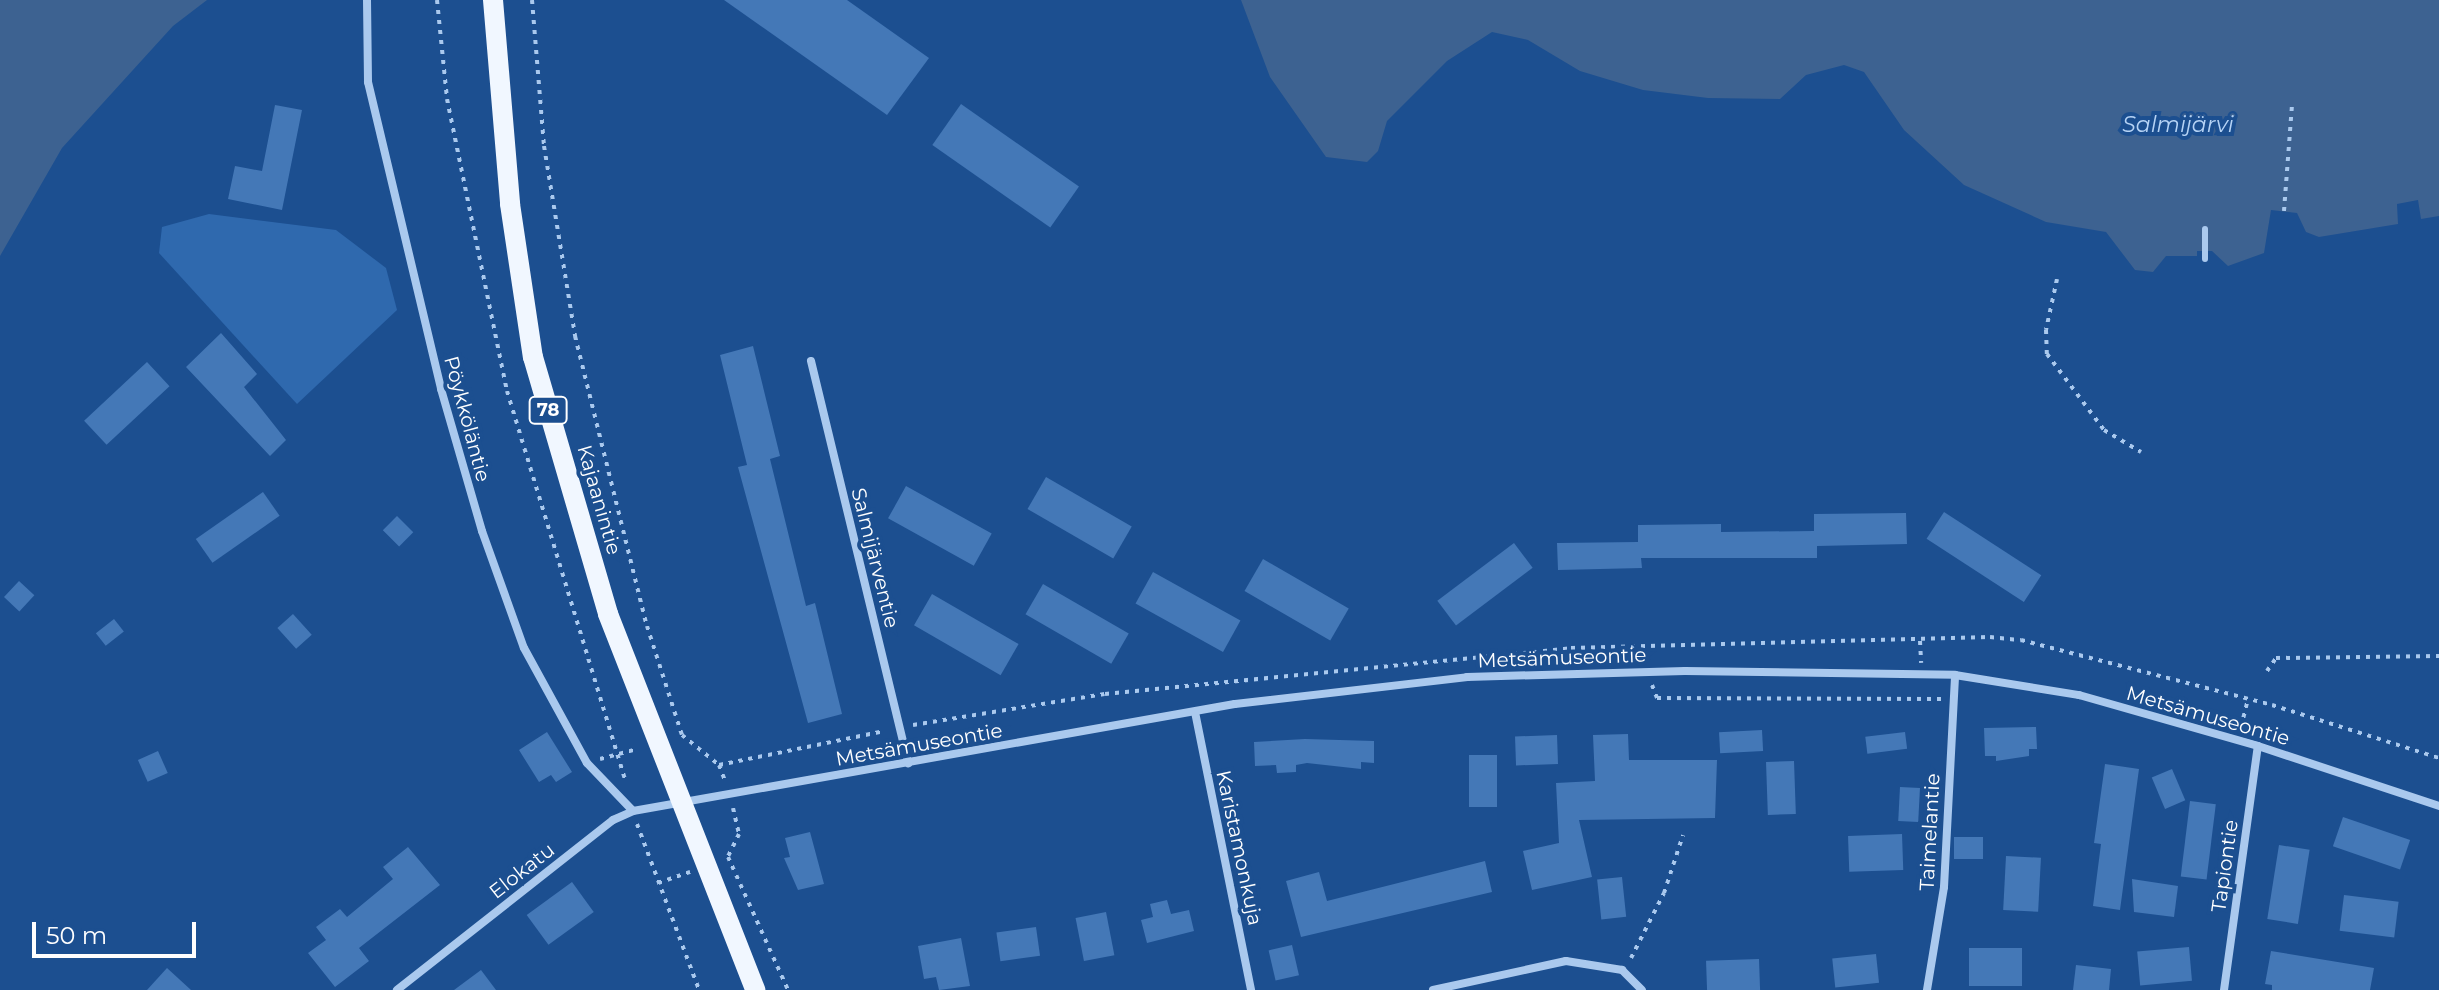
<!DOCTYPE html>
<meta charset="utf-8">
<style>
body{margin:0}
#map{position:relative;width:2439px;height:990px;overflow:hidden;background:#1c4f90;font-family:Montserrat,sans-serif}
div>[style]{position:absolute}
.green>*{inset:0;background:#2f69ae}
.water>*{inset:0;background:#3d6291}
.building>*{inset:0;background:#4478b7;transform-origin:0 0}
.path>*{height:4px;margin-top:-2px;transform-origin:0;background:repeating-linear-gradient(90deg,#aac9ee 0 4px,transparent 0 10px)}
.service>*{height:6px;margin:-3px;padding:0 3px;transform-origin:3px;border-radius:3px;background:#aac9ee}
.minor>*{height:8px;margin:-4px;padding:0 4px;transform-origin:4px;border-radius:4px;background:#aac9ee}
.primary>*{height:20px;margin:-10px;padding:0 10px;transform-origin:10px;border-radius:10px;background:#f1f7ff}
span{translate:-50% -50%;white-space:nowrap;text-align:center;line-height:1.15;-webkit-text-stroke:8px #1c4f90;paint-order:stroke}
.shield-label span{padding:2px 6px;background:#1c4f90;border:2px solid;border-radius:6px;-webkit-text-stroke-width:0}
.shield-label{font-size:18px;color:#fff;font-weight:700}
.street-label{font-size:20px;color:#fff}
.water-label{font-size:22px;color:#b6d3f5;font-style:italic}
.scale{position:absolute;left:32px;top:922px;width:164px;height:36px;box-sizing:border-box;border:4px solid #fff;border-top:0;padding-left:10px;font-size:24px;line-height:28px;white-space:nowrap;color:#fff;-webkit-text-stroke:6px #1c4f90;paint-order:stroke}
</style>
<div id="map">
<div class="green">
<div style="clip-path:polygon(209px 214px,336px 230px,386px 268px,397px 310px,297px 404px,159px 253px,162px 227px)"></div>
</div>
<div class="water">
<div style="clip-path:polygon(0 0,207px 0,173px 26px,62px 148px,0 256px)"></div>
<div style="clip-path:polygon(1241px 0,2439px 0,2439px 216px,2421px 219px,2418px 200px,2397px 204px,2398px 224px,2319px 237px,2306px 232px,2297px 213px,2271px 210px,2264px 253px,2228px 266px,2212px 251px,2197px 251px,2197px 256px,2166px 256px,2153px 272px,2135px 270px,2106px 232px,2046px 222px,1964px 185px,1904px 130px,1864px 72px,1844px 65px,1806px 75px,1780px 99px,1708px 98px,1643px 90px,1580px 71px,1528px 40px,1492px 32px,1447px 61px,1387px 121px,1378px 151px,1367px 162px,1326px 157px,1270px 77px)"></div>
</div>
<div class="building">
<div style="clip-path:polygon(724px 0,847px 0,929px 58px,887px 115px)"></div>
<div style="left:961px;top:104px;width:144px;height:50px;rotate:35deg"></div>
<div style="clip-path:polygon(275px 105px,302px 110px,282px 210px,228px 199px,235px 166px,262px 171px)"></div>
<div style="clip-path:polygon(221px 333px,257px 374px,244px 387px,286px 440px,270px 456px,186px 367px)"></div>
<div style="clip-path:polygon(753px 346px,780px 456px,770px 459px,806px 606px,815px 603px,842px 714px,808px 723px,738px 467px,747px 465px,720px 355px)"></div>
<div style="left:147px;top:362px;width:33px;height:86px;rotate:47deg"></div>
<div style="left:1046px;top:477px;width:99px;height:37px;rotate:30deg"></div>
<div style="left:906px;top:486px;width:98px;height:37px;rotate:29deg"></div>
<div style="left:263px;top:492px;width:29px;height:82px;rotate:55deg"></div>
<div style="left:1944px;top:512px;width:116px;height:32px;rotate:33deg"></div>
<div style="clip-path:polygon(1906px 513px,1907px 544px,1817px 546px,1817px 558px,1641px 558px,1642px 568px,1558px 570px,1557px 543px,1638px 542px,1638px 525px,1721px 524px,1721px 532px,1814px 531px,1814px 514px)"></div>
<div style="left:397px;top:516px;width:23px;height:20px;rotate:45deg"></div>
<div style="left:1514px;top:543px;width:31px;height:96px;rotate:53deg"></div>
<div style="left:1263px;top:559px;width:99px;height:37px;rotate:30deg"></div>
<div style="left:1153px;top:572px;width:100px;height:36px;rotate:29deg"></div>
<div style="left:19px;top:581px;width:21px;height:22px;rotate:43deg"></div>
<div style="left:1043px;top:584px;width:99px;height:35px;rotate:30deg"></div>
<div style="left:932px;top:594px;width:100px;height:36px;rotate:30deg"></div>
<div style="left:293px;top:614px;width:28px;height:21px;rotate:48deg"></div>
<div style="left:114px;top:619px;width:16px;height:23px;rotate:52deg"></div>
<div style="clip-path:polygon(2036px 727px,2037px 749px,2029px 749px,2029px 756px,1996px 761px,1996px 756px,1985px 756px,1984px 728px)"></div>
<div style="left:1762px;top:730px;width:21px;height:43px;rotate:87deg"></div>
<div style="clip-path:polygon(547px 732px,572px 772px,556px 782px,551px 775px,539px 782px,519px 750px)"></div>
<div style="left:1905px;top:732px;width:17px;height:40px;rotate:83deg"></div>
<div style="clip-path:polygon(1628px 734px,1629px 760px,1717px 760px,1715px 818px,1579px 820px,1592px 877px,1532px 890px,1523px 851px,1559px 843px,1556px 783px,1595px 781px,1593px 735px)"></div>
<div style="left:1557px;top:735px;width:29px;height:42px;rotate:88deg"></div>
<div style="clip-path:polygon(1305px 739px,1374px 741px,1374px 763px,1361px 762px,1361px 769px,1307px 763px,1296px 765px,1296px 772px,1277px 773px,1276px 765px,1255px 766px,1254px 742px)"></div>
<div style="left:158px;top:751px;width:24px;height:22px;rotate:66deg"></div>
<div style="left:1469px;top:755px;width:28px;height:52px"></div>
<div style="left:1794px;top:761px;width:53px;height:28px;rotate:88deg"></div>
<div style="clip-path:polygon(2105px 764px,2139px 769px,2120px 910px,2093px 906px,2101px 844px,2094px 843px)"></div>
<div style="left:2172px;top:769px;width:34px;height:22px;rotate:67deg"></div>
<div style="left:1900px;top:787px;width:20px;height:34px;rotate:3deg"></div>
<div style="left:2190px;top:801px;width:26px;height:76px;rotate:7deg"></div>
<div style="left:2343px;top:817px;width:71px;height:31px;rotate:19deg"></div>
<div style="clip-path:polygon(810px 832px,824px 884px,798px 890px,784px 858px,790px 857px,785px 838px)"></div>
<div style="left:1902px;top:834px;width:36px;height:54px;rotate:88deg"></div>
<div style="left:1954px;top:837px;width:29px;height:22px"></div>
<div style="left:2279px;top:845px;width:31px;height:75px;rotate:9deg"></div>
<div style="clip-path:polygon(408px 847px,440px 885px,359px 948px,369px 961px,335px 987px,308px 953px,326px 940px,316px 927px,340px 909px,347px 917px,393px 879px,383px 867px)"></div>
<div style="left:2006px;top:856px;width:35px;height:54px;rotate:3deg"></div>
<div style="clip-path:polygon(1485px 861px,1492px 892px,1301px 937px,1286px 881px,1319px 872px,1327px 901px)"></div>
<div style="left:1622px;top:877px;width:40px;height:25px;rotate:84deg"></div>
<div style="clip-path:polygon(2132px 879px,2178px 886px,2174px 917px,2134px 912px)"></div>
<div style="left:572px;top:882px;width:37px;height:56px;rotate:54deg"></div>
<div style="left:2344px;top:895px;width:55px;height:36px;rotate:7deg"></div>
<div style="clip-path:polygon(1167px 900px,1171px 914px,1189px 910px,1194px 931px,1147px 943px,1141px 920px,1153px 917px,1150px 904px)"></div>
<div style="left:1106px;top:912px;width:44px;height:31px;rotate:79deg"></div>
<div style="left:1036px;top:927px;width:29px;height:40px;rotate:82deg"></div>
<div style="clip-path:polygon(961px 938px,970px 986px,939px 990px,936px 977px,924px 979px,918px 946px)"></div>
<div style="left:1292px;top:945px;width:31px;height:24px;rotate:77deg"></div>
<div style="left:2189px;top:947px;width:34px;height:52px;rotate:85deg"></div>
<div style="left:1969px;top:948px;width:53px;height:38px"></div>
<div style="clip-path:polygon(2271px 951px,2374px 968px,2370px 990px,2272px 990px,2272px 985px,2265px 984px)"></div>
<div style="left:1876px;top:954px;width:29px;height:44px;rotate:84deg"></div>
<div style="left:1759px;top:959px;width:31px;height:53px;rotate:88deg"></div>
<div style="clip-path:polygon(2076px 965px,2111px 969px,2109px 990px,2073px 990px)"></div>
<div style="clip-path:polygon(167px 968px,191px 990px,147px 990px)"></div>
<div style="clip-path:polygon(481px 970px,496px 990px,454px 990px)"></div>
</div>
<div class="path">
<div style="left:437px;top:0;width:100px;rotate:84.2deg"></div>
<div style="left:447px;top:99px;width:298px;rotate:78.4deg"></div>
<div style="left:507px;top:391px;width:407px;rotate:73.1deg"></div>
<div style="left:532px;top:0;width:146px;rotate:85.3deg"></div>
<div style="left:544px;top:146px;width:193px;rotate:80.7deg"></div>
<div style="left:575px;top:336px;width:299px;rotate:76.1deg"></div>
<div style="left:647px;top:626px;width:114px;rotate:72.2deg"></div>
<div style="left:682px;top:735px;width:48px;rotate:39deg"></div>
<div style="left:719px;top:765px;width:17px;rotate:69deg"></div>
<div style="left:2284px;top:211px;width:107px;rotate:-85.7deg"></div>
<div style="left:2057px;top:279px;width:52px;rotate:102.2deg"></div>
<div style="left:2046px;top:330px;width:24px;rotate:88deg"></div>
<div style="left:2047px;top:354px;width:95px;rotate:53.1deg"></div>
<div style="left:2104px;top:430px;width:43px;rotate:30.7deg"></div>
<div style="left:1920px;top:641px;width:22px;rotate:87deg"></div>
<div style="left:2267px;top:671px;width:16px;rotate:-55deg"></div>
<div style="left:2276px;top:658px;width:163px;rotate:-0.7deg"></div>
<div style="left:1652px;top:685px;width:14px;rotate:69deg"></div>
<div style="left:1657px;top:698px;width:284px;rotate:0.2deg"></div>
<div style="left:913px;top:725px;width:194px;rotate:-9.2deg"></div>
<div style="left:1105px;top:694px;width:468px;rotate:-5.6deg"></div>
<div style="left:1571px;top:648px;width:419px;rotate:-1.5deg"></div>
<div style="left:1990px;top:637px;width:31px;rotate:6deg"></div>
<div style="left:2021px;top:640px;width:259px;rotate:14.5deg"></div>
<div style="left:2272px;top:705px;width:175px;rotate:17.6deg"></div>
<div style="left:2241px;top:727px;width:30px;rotate:-76deg"></div>
<div style="left:600px;top:759px;width:39px;rotate:-15deg"></div>
<div style="left:719px;top:765px;width:169px;rotate:-11.6deg"></div>
<div style="left:733px;top:808px;width:27px;rotate:77deg"></div>
<div style="left:739px;top:834px;width:25px;rotate:116deg"></div>
<div style="left:728px;top:857px;width:146px;rotate:65.7deg"></div>
<div style="left:637px;top:824px;width:177px;rotate:69.5deg"></div>
<div style="left:658px;top:883px;width:34px;rotate:-19deg"></div>
<div style="left:1631px;top:958px;width:73px;rotate:-63.1deg"></div>
<div style="left:1664px;top:893px;width:61px;rotate:-71.9deg"></div>
</div>
<div class="service">
<div style="left:2205px;top:259px;width:30px;rotate:-90deg"></div>
</div>
<div class="minor">
<div style="left:367px;top:0;width:82px;rotate:89.3deg"></div>
<div style="left:368px;top:82px;width:316px;rotate:76.6deg"></div>
<div style="left:441px;top:389px;width:148px;rotate:73.9deg"></div>
<div style="left:482px;top:531px;width:124px;rotate:70.3deg"></div>
<div style="left:524px;top:648px;width:131px;rotate:61.3deg"></div>
<div style="left:587px;top:763px;width:66px;rotate:46.2deg"></div>
<div style="left:811px;top:361px;width:414px;rotate:76.4deg"></div>
<div style="left:1195px;top:712px;width:284px;rotate:78.6deg"></div>
<div style="left:397px;top:990px;width:275px;rotate:-38.2deg"></div>
<div style="left:613px;top:820px;width:22px;rotate:-24deg"></div>
<div style="left:633px;top:811px;width:611px;rotate:-10.08deg"></div>
<div style="left:1235px;top:704px;width:234px;rotate:-6.6deg"></div>
<div style="left:1467px;top:677px;width:218px;rotate:-1.6deg"></div>
<div style="left:1685px;top:671px;width:270px;rotate:0.8deg"></div>
<div style="left:1955px;top:675px;width:126px;rotate:9.2deg"></div>
<div style="left:2079px;top:695px;width:186px;rotate:15.9deg"></div>
<div style="left:2258px;top:746px;width:191px;rotate:18.3deg"></div>
<div style="left:1433px;top:990px;width:136px;rotate:-12.3deg"></div>
<div style="left:1566px;top:961px;width:57px;rotate:9.1deg"></div>
<div style="left:1622px;top:970px;width:28px;rotate:45deg"></div>
<div style="left:1927px;top:990px;width:104px;rotate:-80.6deg"></div>
<div style="left:1944px;top:887px;width:212px;rotate:-87deg"></div>
<div style="left:2224px;top:990px;width:246px;rotate:-82.1deg"></div>
</div>
<div class="primary">
<div style="left:493px;top:0;width:205px;rotate:85.2deg"></div>
<div style="left:510px;top:204px;width:155px;rotate:81.5deg"></div>
<div style="left:533px;top:357px;width:268px;rotate:73.7deg"></div>
<div style="left:608px;top:614px;width:404px;rotate:68.6deg"></div>
</div>
<div class="shield-label">
<span style="left:548px;top:410px">78</span>
</div>
<div class="street-label">
<span style="left:467px;top:419px;rotate:75deg">Pöykköläntie</span>
<span style="left:599px;top:500px;rotate:74deg">Kajaanintie</span>
<span style="left:875px;top:558px;rotate:76deg">Salmijärventie</span>
<span style="left:1562px;top:658px;rotate:-2deg">Metsämuseontie</span>
<span style="left:2208px;top:716px;rotate:16deg">Metsämuseontie</span>
<span style="left:919px;top:745px;rotate:-10deg">Metsämuseontie</span>
<span style="left:1930px;top:832px;rotate:-87deg">Taimelantie</span>
<span style="left:1239px;top:848px;rotate:78deg">Karistamonkuja</span>
<span style="left:2225px;top:866px;rotate:-82deg">Tapiontie</span>
<span style="left:522px;top:871px;rotate:-38deg">Elokatu</span>
</div>
<div class="water-label">
<span style="left:2178px;top:125px">Salmijärvi</span>
</div>
<div class="scale">50 m</div>
</div>
